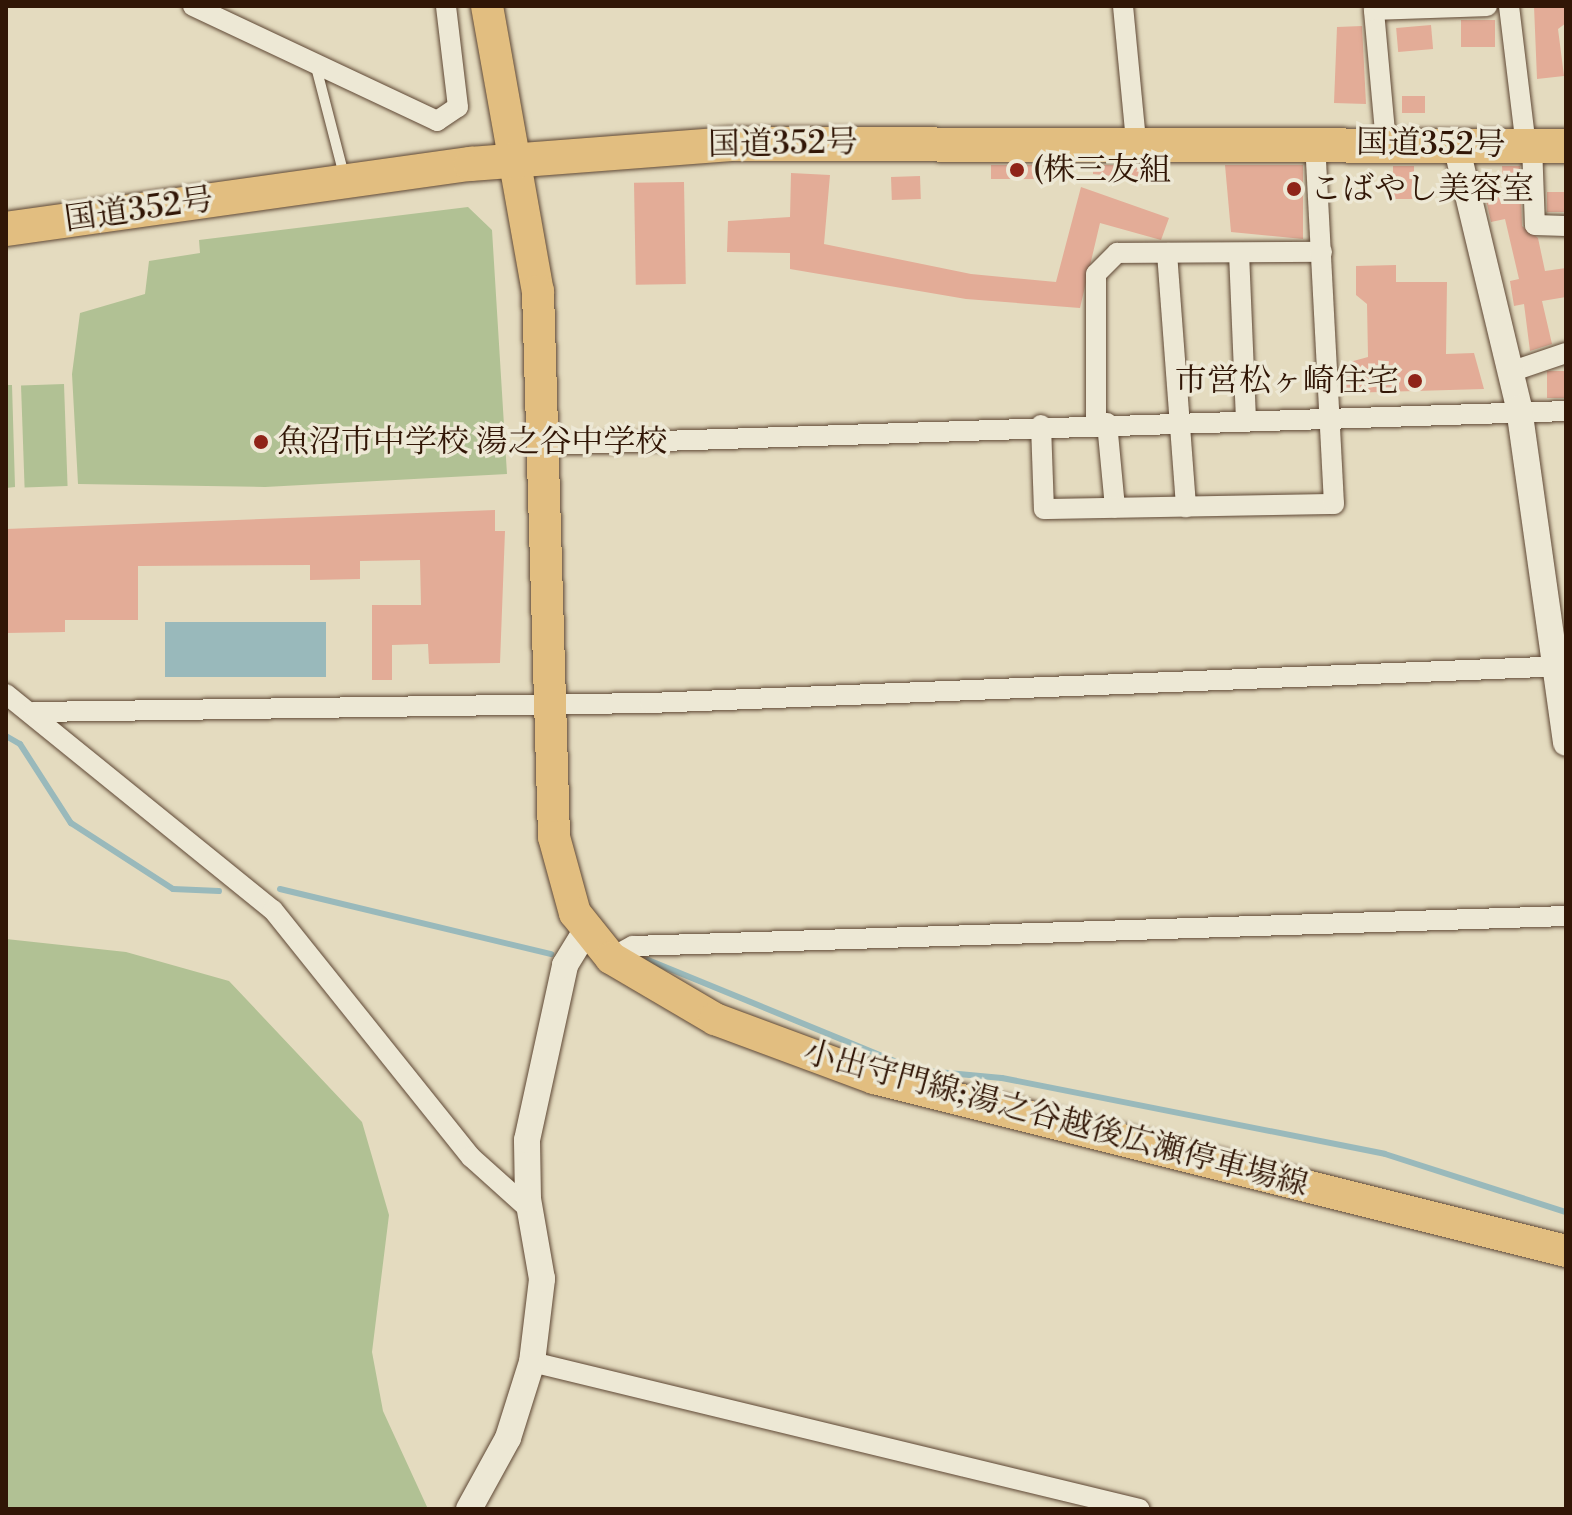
<!DOCTYPE html>
<meta charset="utf-8">
<style>
body{margin:0}
#map{position:relative;width:1572px;height:1515px;overflow:hidden;background:#e4dbbf;font-family:"Libre Bodoni","Noto Serif JP",serif}
div>[style]{position:absolute}
.green>*{inset:0;background:#b1c194;transform-origin:0 0}
.water>*{inset:0;background:#99b9bb;transform-origin:0 0}
.stream>*{height:6px;margin:-3px;padding:0 3px;transform-origin:3px;border-radius:3px;background:#99b9bb}
.building>*{inset:0;background:#e3ac97;transform-origin:0 0}
.roads{filter:drop-shadow(0 0 2px #5e4734) drop-shadow(0 0 2px #5e4734)}
.service>*{height:10px;margin:-5px;padding:0 5px;transform-origin:5px;border-radius:5px;background:#ede8d5}
.minor>*{height:20px;margin:-10px;padding:0 10px;transform-origin:10px;border-radius:10px;background:#ede8d5}
.tertiary>*{height:26px;margin:-13px;padding:0 13px;transform-origin:13px;border-radius:13px;background:#ede8d5}
.primary>*{height:32px;margin:-16px;padding:0 16px;transform-origin:16px;border-radius:16px;background:#e2be80}
.trunk>*{height:34px;margin:-17px;padding:0 17px;transform-origin:17px;border-radius:17px;background:#e2be80}
.dots>*{width:22px;height:22px;translate:-50% -50%;box-sizing:border-box;border:4px solid #ede8d5;border-radius:50%}
span{translate:-50% -50%;white-space:nowrap;text-align:center;line-height:1.15;-webkit-text-stroke:7px #ede8d5;paint-order:stroke}
.street-label{font-size:32px;color:#311606}
.poi-label{font-size:32px;color:#311606}
.left{translate:0 -50%;text-align:left}
.right{translate:-100% -50%;text-align:right}
.frame{position:absolute;inset:0;border:8px solid #311606;pointer-events:none}
</style>
<div id="map">
<div class="green">
<div style="clip-path:polygon(468px 207px,492px 230px,507px 474px,265px 487px,78px 484px,72px 374px,80px 313px,145px 294px,149px 261px,200px 253px,199px 240px)"></div>
<div style="left:64px;top:384px;width:102px;height:43px;rotate:88deg"></div>
<div style="clip-path:polygon(6px 385px,12px 385px,15px 487px,6px 488px)"></div>
<div style="clip-path:polygon(6px 939px,126px 952px,229px 981px,362px 1122px,389px 1215px,372px 1352px,383px 1411px,428px 1509px,6px 1509px)"></div>
</div>
<div class="water">
<div style="left:326px;top:622px;width:55px;height:161px;rotate:90deg"></div>
</div>
<div class="stream">
<div style="left:6px;top:736px;width:16px;rotate:30deg"></div>
<div style="left:20px;top:744px;width:94px;rotate:57.2deg"></div>
<div style="left:71px;top:823px;width:121px;rotate:32.9deg"></div>
<div style="left:173px;top:889px;width:46px;rotate:2.5deg"></div>
<div style="left:280px;top:889px;width:279px;rotate:13.5deg"></div>
<div style="left:648px;top:960px;width:290px;rotate:22.3deg"></div>
<div style="left:916px;top:1070px;width:86px;rotate:5.3deg"></div>
<div style="left:1002px;top:1078px;width:390px;rotate:11.2deg"></div>
<div style="left:1385px;top:1154px;width:190px;rotate:17.8deg"></div>
</div>
<div class="building">
<div style="clip-path:polygon(1534px 6px,1566px 6px,1566px 23px,1558px 29px,1564px 76px,1537px 79px)"></div>
<div style="left:1461px;top:20px;width:34px;height:27px"></div>
<div style="left:1431px;top:25px;width:24px;height:35px;rotate:85deg"></div>
<div style="clip-path:polygon(1362px 26px,1366px 104px,1334px 103px,1337px 27px)"></div>
<div style="left:1402px;top:96px;width:23px;height:17px"></div>
<div style="left:991px;top:165px;width:51px;height:14px"></div>
<div style="clip-path:polygon(1093px 165px,1162px 165px,1160px 181px,1093px 174px)"></div>
<div style="clip-path:polygon(1225px 165px,1303px 165px,1303px 239px,1231px 232px)"></div>
<div style="left:1393px;top:166px;width:21px;height:33px"></div>
<div style="clip-path:polygon(1502px 166px,1520px 166px,1522px 226px,1538px 238px,1545px 271px,1566px 268px,1566px 297px,1542px 301px,1552px 344px,1530px 351px,1524px 304px,1514px 306px,1510px 281px,1519px 279px,1505px 219px,1491px 222px,1486px 200px,1504px 196px)"></div>
<div style="clip-path:polygon(791px 173px,830px 175px,824px 244px,971px 274px,1056px 282px,1081px 187px,1169px 218px,1161px 240px,1100px 223px,1080px 308px,966px 299px,790px 269px,790px 253px,727px 252px,728px 221px,790px 217px)"></div>
<div style="left:920px;top:176px;width:23px;height:29px;rotate:88deg"></div>
<div style="left:684px;top:182px;width:102px;height:50px;rotate:89deg"></div>
<div style="left:1547px;top:192px;width:19px;height:20px"></div>
<div style="clip-path:polygon(1396px 265px,1396px 282px,1447px 282px,1446px 354px,1474px 353px,1484px 389px,1346px 393px,1346px 363px,1368px 357px,1367px 304px,1356px 295px,1356px 266px)"></div>
<div style="left:1566px;top:371px;width:27px;height:19px;rotate:90deg"></div>
<div style="clip-path:polygon(495px 510px,495px 531px,505px 531px,500px 663px,429px 664px,428px 644px,392px 645px,392px 680px,372px 680px,372px 605px,421px 605px,420px 560px,360px 561px,360px 579px,310px 580px,310px 565px,138px 566px,138px 620px,65px 620px,65px 632px,6px 633px,6px 529px)"></div>
</div>
<div class="roads">
<div class="service">
<div style="left:315px;top:63px;width:116px;rotate:75.5deg"></div>
</div>
<div class="minor">
<div style="left:193px;top:6px;width:270px;rotate:25.2deg"></div>
<div style="left:437px;top:121px;width:25px;rotate:-34deg"></div>
<div style="left:458px;top:107px;width:102px;rotate:-96.8deg"></div>
<div style="left:1123px;top:6px;width:135px;rotate:84.5deg"></div>
<div style="left:1509px;top:6px;width:141px;rotate:83.1deg"></div>
<div style="left:1386px;top:143px;width:134px;rotate:-95.2deg"></div>
<div style="left:1374px;top:10px;width:113px;rotate:-2deg"></div>
<div style="left:1532px;top:145px;width:80px;rotate:87.9deg"></div>
<div style="left:1535px;top:225px;width:31px;rotate:2deg"></div>
<div style="left:1167px;top:253px;width:255px;rotate:85.7deg"></div>
<div style="left:1239px;top:253px;width:167px;rotate:87.6deg"></div>
<div style="left:1510px;top:372px;width:59px;rotate:-18.7deg"></div>
<div style="left:1107px;top:423px;width:85px;rotate:84.6deg"></div>
<div style="left:1096px;top:424px;width:150px;rotate:-90deg"></div>
<div style="left:1096px;top:274px;width:30px;rotate:-45deg"></div>
<div style="left:1117px;top:253px;width:205px;rotate:-0.3deg"></div>
<div style="left:1041px;top:425px;width:84px;rotate:88deg"></div>
<div style="left:1044px;top:509px;width:290px;rotate:-1deg"></div>
<div style="left:1334px;top:504px;width:362px;rotate:-93deg"></div>
<div style="left:542px;top:445px;width:1025px;rotate:-1.9deg"></div>
<div style="left:6px;top:694px;width:343px;rotate:39deg"></div>
<div style="left:273px;top:910px;width:317px;rotate:51.3deg"></div>
<div style="left:471px;top:1157px;width:79px;rotate:41.9deg"></div>
<div style="left:33px;top:712px;width:617px;rotate:-0.84deg"></div>
<div style="left:650px;top:703px;width:917px;rotate:-2.31deg"></div>
<div style="left:611px;top:958px;width:25px;rotate:-29deg"></div>
<div style="left:633px;top:946px;width:933px;rotate:-1.84deg"></div>
<div style="left:532px;top:1362px;width:625px;rotate:13.61deg"></div>
</div>
<div class="tertiary">
<div style="left:1456px;top:145px;width:270px;rotate:76.5deg"></div>
<div style="left:1519px;top:408px;width:338px;rotate:82deg"></div>
<div style="left:469px;top:1509px;width:81px;rotate:-61.2deg"></div>
<div style="left:508px;top:1438px;width:80px;rotate:-72.5deg"></div>
<div style="left:532px;top:1362px;width:84px;rotate:-83.1deg"></div>
<div style="left:542px;top:1279px;width:81px;rotate:-99.9deg"></div>
<div style="left:528px;top:1199px;width:59px;rotate:-91deg"></div>
<div style="left:527px;top:1140px;width:179px;rotate:-77.7deg"></div>
<div style="left:565px;top:965px;width:42px;rotate:-58.6deg"></div>
</div>
<div class="primary">
<div style="left:487px;top:6px;width:290px;rotate:79.9deg"></div>
<div style="left:538px;top:291px;width:546px;rotate:88.32deg"></div>
<div style="left:554px;top:837px;width:79px;rotate:74.6deg"></div>
<div style="left:575px;top:913px;width:58px;rotate:51.3deg"></div>
<div style="left:611px;top:958px;width:121px;rotate:30.4deg"></div>
<div style="left:715px;top:1019px;width:170px;rotate:20.4deg"></div>
<div style="left:874px;top:1078px;width:713px;rotate:14.04deg"></div>
</div>
<div class="trunk">
<div style="left:6px;top:229px;width:470px;rotate:-8deg"></div>
<div style="left:471px;top:164px;width:260px;rotate:-4.4deg"></div>
<div style="left:730px;top:144px;width:836px;rotate:0.14deg"></div>
</div>
</div>
<div class="dots">
<div style="left:1017px;top:170px;background:#8f2418"></div>
<div style="left:1294px;top:189px;background:#8f2418"></div>
<div style="left:1415px;top:381px;background:#8f2418"></div>
<div style="left:261px;top:442px;background:#8f2418"></div>
</div>
<div class="street-label">
<span style="left:783px;top:144px;rotate:-1deg">国道352号</span>
<span style="left:1431px;top:144px;rotate:1deg">国道352号</span>
<span style="left:139px;top:210px;rotate:-8deg">国道352号</span>
<span style="left:1056px;top:1119px;rotate:15deg">小出守門線;湯之谷越後広瀬停車場線</span>
</div>
<div class="poi-label">
<span class="left" style="left:1033px;top:170px">(株三友組</span>
<span class="left" style="left:1310px;top:189px">こばやし美容室</span>
<span class="right" style="left:1399px;top:381px">市営松ヶ崎住宅</span>
<span class="left" style="left:277px;top:442px">魚沼市中学校 湯之谷中学校</span>
</div>
<div class="frame"></div>
</div>
